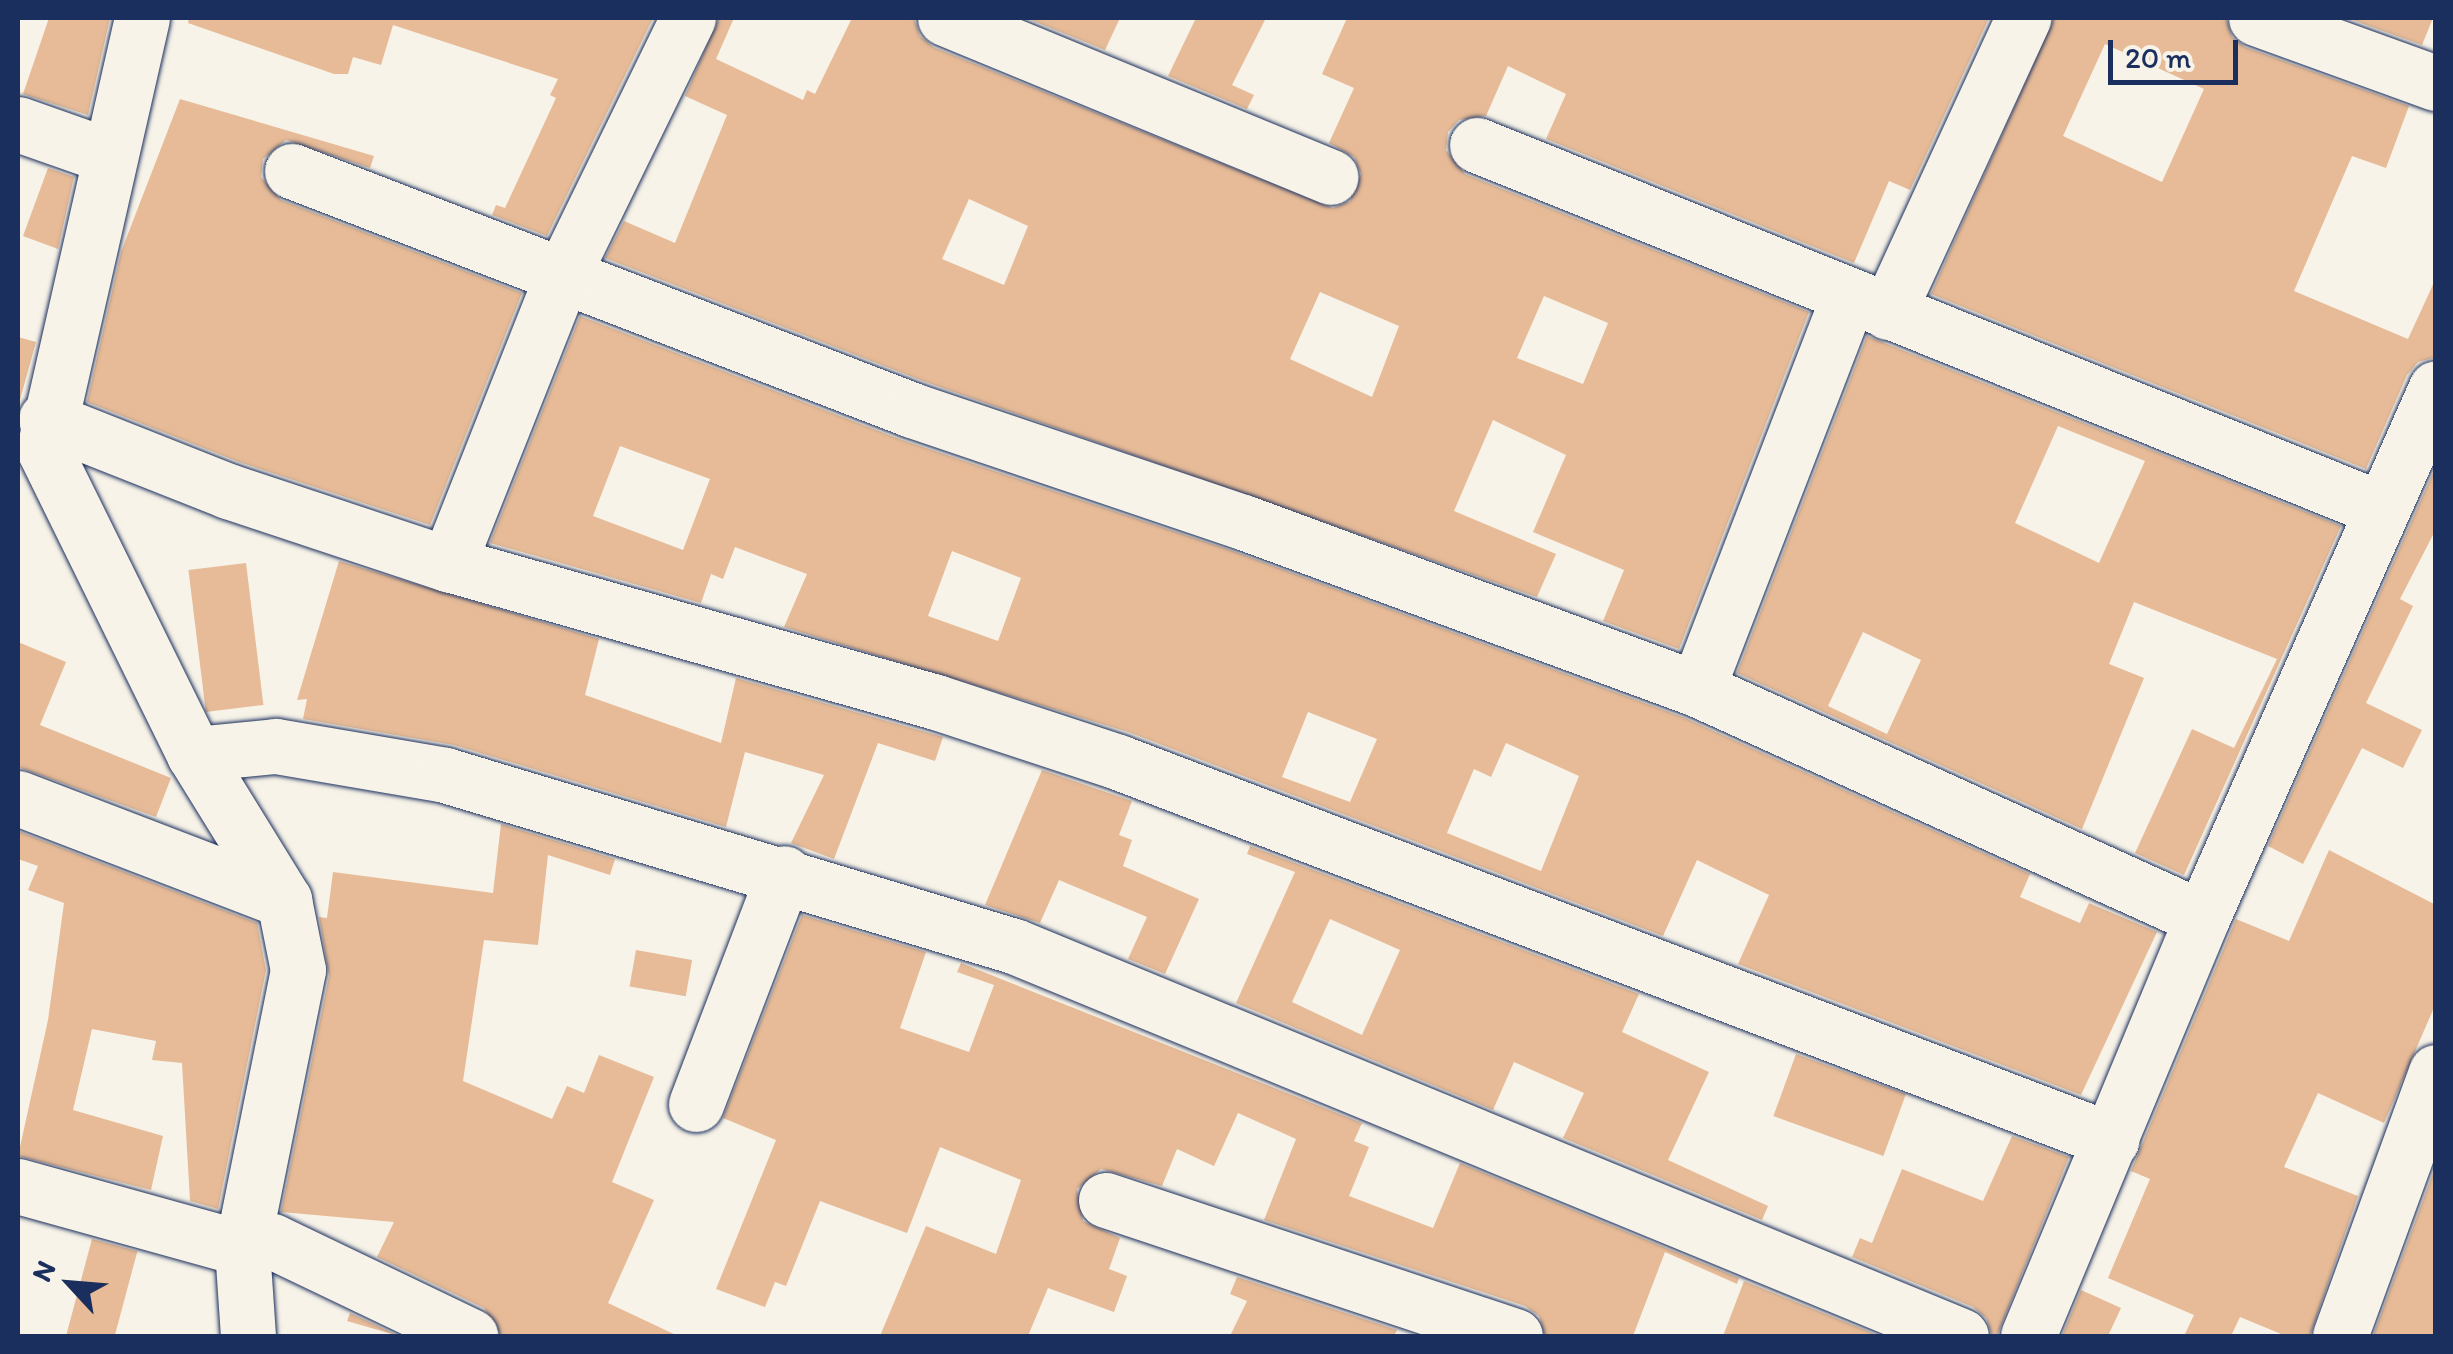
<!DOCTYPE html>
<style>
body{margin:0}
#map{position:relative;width:2453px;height:1354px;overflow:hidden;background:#f7f3e8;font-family:Itim,sans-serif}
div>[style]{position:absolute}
.building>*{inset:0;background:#e7bb97;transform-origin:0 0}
.roads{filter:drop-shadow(0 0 2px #1b2f5e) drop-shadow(0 0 2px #1b2f5e)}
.minor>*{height:55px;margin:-27.5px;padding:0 27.5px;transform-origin:27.5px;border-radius:27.5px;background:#f7f3e8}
span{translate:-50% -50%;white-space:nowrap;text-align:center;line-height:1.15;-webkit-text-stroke:8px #f7f3e8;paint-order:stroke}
.frame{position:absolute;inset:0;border:20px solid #1b2f5e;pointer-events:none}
.north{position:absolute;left:20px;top:1234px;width:100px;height:100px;-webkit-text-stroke:8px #f7f3e8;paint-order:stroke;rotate:296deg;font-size:28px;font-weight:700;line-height:40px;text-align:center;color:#1b2f5e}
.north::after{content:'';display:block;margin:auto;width:35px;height:45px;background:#1b2f5e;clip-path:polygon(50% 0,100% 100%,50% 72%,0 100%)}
.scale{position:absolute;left:2108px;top:40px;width:130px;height:45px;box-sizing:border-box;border:5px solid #1b2f5e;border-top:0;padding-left:12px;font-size:30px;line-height:35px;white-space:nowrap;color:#1b2f5e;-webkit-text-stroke:8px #f7f3e8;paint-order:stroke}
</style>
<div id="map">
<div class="building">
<div style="clip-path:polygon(49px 18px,110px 18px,88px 115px,23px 94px)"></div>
<div style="clip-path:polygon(189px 18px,653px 18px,547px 236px,492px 215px,496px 205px,505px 208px,556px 98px,550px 95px,558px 79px,393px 25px,381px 65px,353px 57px,348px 74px,334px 74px,188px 23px)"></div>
<div style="clip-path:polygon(evenodd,719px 18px,734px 18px,716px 59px,803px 100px,807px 90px,815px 94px,852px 18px,914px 18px,920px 36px,933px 47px,1333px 208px,1350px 201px,1361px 174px,1354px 157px,1329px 143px,1354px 88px,1322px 74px,1347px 18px,1989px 18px,1910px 190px,1889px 181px,1854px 263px,1546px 139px,1566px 94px,1508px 66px,1486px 116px,1459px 120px,1448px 132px,1446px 150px,1465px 174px,1809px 312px,1679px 649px,1603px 621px,1624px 570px,1533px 532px,1566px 455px,1493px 420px,1454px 511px,1556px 554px,1537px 597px,923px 381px,605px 258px,624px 221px,675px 243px,727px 115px,685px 96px,719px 18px,969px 199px,1028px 226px,1004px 285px,942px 259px,969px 199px,719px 18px,1320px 292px,1399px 326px,1372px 397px,1290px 359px,1320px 292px,719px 18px,1544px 296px,1608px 323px,1583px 384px,1517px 358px,1544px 296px)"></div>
<div style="clip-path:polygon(1026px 18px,1120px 18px,1105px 50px)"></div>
<div style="clip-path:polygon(1196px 18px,1266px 18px,1232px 85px,1254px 95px,1247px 109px,1168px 76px)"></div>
<div style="clip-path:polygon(evenodd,2054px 18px,2226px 18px,2232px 37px,2245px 47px,2409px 106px,2386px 168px,2352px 156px,2294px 291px,2408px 339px,2436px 278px,2436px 357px,2418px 362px,2407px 375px,2366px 469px,1931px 294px,2054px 18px,2105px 44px,2204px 89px,2162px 182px,2063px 136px,2105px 44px)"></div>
<div style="clip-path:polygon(2347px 18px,2433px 18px,2422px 45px)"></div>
<div style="clip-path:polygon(180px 99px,374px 156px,370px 168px,286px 140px,263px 159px,261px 177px,281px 200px,522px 293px,430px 525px,239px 462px,87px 402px,121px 252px)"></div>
<div style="clip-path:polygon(48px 168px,74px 177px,58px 249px,23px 236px)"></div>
<div style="clip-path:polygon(evenodd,580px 316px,902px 440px,1233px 551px,1685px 718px,2030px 874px,2020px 897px,2080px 923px,2089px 903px,2157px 932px,2081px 1095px,1738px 964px,1769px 895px,1697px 860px,1663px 936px,1128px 732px,784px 627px,807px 574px,735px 547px,723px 579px,711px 574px,701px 603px,490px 543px,580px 316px,620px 446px,710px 479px,683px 550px,593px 516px,620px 446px,580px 316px,952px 551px,1021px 578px,998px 641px,928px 616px,952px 551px,580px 316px,1308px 712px,1377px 739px,1350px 802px,1282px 777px,1308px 712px,580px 316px,1506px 743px,1579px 776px,1541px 871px,1447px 833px,1474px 769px,1491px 777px,1506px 743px)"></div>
<div style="clip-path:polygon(evenodd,1867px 336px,2341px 526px,2184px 875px,2135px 853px,2192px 729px,2234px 748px,2277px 659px,2134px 602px,2109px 664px,2144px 678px,2082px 829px,1737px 673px,1867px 336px,2058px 426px,2145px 461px,2099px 563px,2015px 523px,2058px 426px,1867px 336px,1863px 632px,1921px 660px,1887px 734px,1828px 706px,1863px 632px)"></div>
<div style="clip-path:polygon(18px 337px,36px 342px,18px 407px)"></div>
<div style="clip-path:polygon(2436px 466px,2436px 529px,2400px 599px,2413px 606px,2366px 703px,2422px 730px,2403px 768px,2362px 748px,2303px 864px,2268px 846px)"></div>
<div style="clip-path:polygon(339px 561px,599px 639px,585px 695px,721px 743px,736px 678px,943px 737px,935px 761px,878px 743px,834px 859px,791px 843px,824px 775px,745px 752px,726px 827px,454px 745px,303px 719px,307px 699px,297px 700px)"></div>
<div style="left:246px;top:563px;width:143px;height:58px;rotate:83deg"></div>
<div style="clip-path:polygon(18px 642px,66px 662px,40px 725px,171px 778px,156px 817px,18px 767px)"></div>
<div style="clip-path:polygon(1042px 770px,1132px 801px,1119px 835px,1132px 840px,1123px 866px,1199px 899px,1165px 974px,1128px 959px,1147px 917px,1059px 880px,1040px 923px,985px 905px)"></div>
<div style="clip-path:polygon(501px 824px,615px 859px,610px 875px,548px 855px,538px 945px,484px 940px,463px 1081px,552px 1119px,567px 1086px,584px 1093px,599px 1055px,654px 1077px,612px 1182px,654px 1200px,608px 1303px,678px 1336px,501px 1336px,484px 1308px,377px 1257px,394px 1222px,281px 1212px,329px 976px,319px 917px,327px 918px,333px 872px,493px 893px)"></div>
<div style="clip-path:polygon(18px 831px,257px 923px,266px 970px,218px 1209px,190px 1201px,182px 1063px,152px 1060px,156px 1041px,92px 1029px,73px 1110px,163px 1136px,151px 1190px,18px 1156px,48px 1020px,64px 903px,28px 890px,38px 866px,18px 859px)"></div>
<div style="clip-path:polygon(evenodd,1250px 846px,1639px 994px,1622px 1032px,1709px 1072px,1668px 1160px,1768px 1206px,1762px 1220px,1563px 1138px,1584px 1093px,1514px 1062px,1493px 1110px,1236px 1003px,1295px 872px,1247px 854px,1250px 846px,1330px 919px,1400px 950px,1362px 1035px,1292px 1002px,1330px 919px)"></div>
<div style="clip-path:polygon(2329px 850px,2436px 905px,2436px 1003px,2384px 1123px,2318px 1093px,2284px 1167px,2358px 1196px,2310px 1336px,2286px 1336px,2240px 1317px,2231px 1336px,2184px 1336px,2194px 1315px,2108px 1278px,2150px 1179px,2131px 1171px,2236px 919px,2289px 941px)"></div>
<div style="clip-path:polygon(802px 915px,926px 952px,900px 1028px,969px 1052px,994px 985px,957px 972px,961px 963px,1362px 1123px,1354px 1141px,1369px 1147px,1349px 1196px,1433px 1228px,1460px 1163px,1739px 1278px,1737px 1284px,1665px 1252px,1633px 1336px,1545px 1336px,1539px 1316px,1525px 1306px,1264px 1220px,1296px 1139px,1238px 1113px,1214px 1166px,1177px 1149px,1162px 1186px,1101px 1169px,1077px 1189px,1083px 1221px,1120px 1238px,1109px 1269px,1127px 1276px,1114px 1312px,1048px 1288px,1028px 1336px,880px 1336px,926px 1226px,996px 1254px,1021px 1180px,940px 1147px,907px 1233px,820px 1201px,786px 1286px,775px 1282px,765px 1307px,716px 1289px,776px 1140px,723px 1118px)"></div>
<div style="left:636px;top:950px;width:57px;height:37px;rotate:10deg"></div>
<div style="left:1796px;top:1054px;width:117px;height:66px;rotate:20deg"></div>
<div style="clip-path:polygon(2012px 1136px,2069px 1157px,1997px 1336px,1992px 1336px,1986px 1318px,1973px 1307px,1852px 1257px,1860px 1238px,1872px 1243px,1902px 1169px,1983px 1201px)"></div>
<div style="clip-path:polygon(2436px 1165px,2436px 1336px,2373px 1336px)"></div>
<div style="left:92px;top:1239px;width:47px;height:99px;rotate:15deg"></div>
<div style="clip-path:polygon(1237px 1277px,1397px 1330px,1394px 1336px,1230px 1336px,1247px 1301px,1230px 1294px)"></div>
<div style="clip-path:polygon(1744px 1281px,1880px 1336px,1723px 1336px)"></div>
<div style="clip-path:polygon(2081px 1290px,2121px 1308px,2108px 1336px,2062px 1336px)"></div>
<div style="clip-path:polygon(350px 1313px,399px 1336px,347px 1321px)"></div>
</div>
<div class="roads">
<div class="minor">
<div style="left:142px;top:18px;width:442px;rotate:102.8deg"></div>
<div style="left:44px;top:449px;width:340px;rotate:63.8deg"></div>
<div style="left:194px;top:754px;width:172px;rotate:58.3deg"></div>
<div style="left:284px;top:900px;width:71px;rotate:78.7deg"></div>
<div style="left:298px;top:970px;width:284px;rotate:101.4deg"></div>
<div style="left:242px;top:1248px;width:88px;rotate:86.1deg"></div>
<div style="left:945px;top:18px;width:417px;rotate:22.4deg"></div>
<div style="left:2256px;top:18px;width:191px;rotate:19.9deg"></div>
<div style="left:18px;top:124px;width:93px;rotate:19.4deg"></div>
<div style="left:1477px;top:145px;width:975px;rotate:21.93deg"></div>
<div style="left:292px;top:171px;width:664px;rotate:21.08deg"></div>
<div style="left:912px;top:410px;width:349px;rotate:18.7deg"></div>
<div style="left:1243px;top:522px;width:484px;rotate:20.2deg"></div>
<div style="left:1697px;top:689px;width:554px;rotate:24.39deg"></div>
<div style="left:1888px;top:312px;width:324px;rotate:-65.3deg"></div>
<div style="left:46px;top:419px;width:196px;rotate:21.6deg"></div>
<div style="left:228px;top:491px;width:232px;rotate:18.4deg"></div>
<div style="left:448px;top:564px;width:507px;rotate:15.79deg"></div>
<div style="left:936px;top:702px;width:192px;rotate:18.2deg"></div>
<div style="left:1118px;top:762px;width:1063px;rotate:20.84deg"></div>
<div style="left:448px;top:564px;width:312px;rotate:-68.4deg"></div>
<div style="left:563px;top:274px;width:285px;rotate:-64deg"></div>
<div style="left:1697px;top:689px;width:422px;rotate:-68.9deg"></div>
<div style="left:194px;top:754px;width:82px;rotate:-5.6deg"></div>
<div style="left:276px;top:746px;width:171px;rotate:9.7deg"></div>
<div style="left:445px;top:775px;width:594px;rotate:16.73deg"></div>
<div style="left:1014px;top:946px;width:1024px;rotate:22.38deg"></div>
<div style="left:18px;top:798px;width:285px;rotate:21deg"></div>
<div style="left:696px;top:1104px;width:247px;rotate:-69.1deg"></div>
<div style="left:18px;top:1186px;width:232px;rotate:15.5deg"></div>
<div style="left:242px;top:1248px;width:31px;rotate:-13deg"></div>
<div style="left:272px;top:1241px;width:220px;rotate:25.6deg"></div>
<div style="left:1106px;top:1200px;width:431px;rotate:18.4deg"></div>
<div style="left:2028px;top:1336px;width:453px;rotate:-67.4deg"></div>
<div style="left:2202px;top:918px;width:579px;rotate:-66.18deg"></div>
<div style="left:2340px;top:1336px;width:281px;rotate:-70deg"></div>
</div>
</div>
<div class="frame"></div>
<div class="north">N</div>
<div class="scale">20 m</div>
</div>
